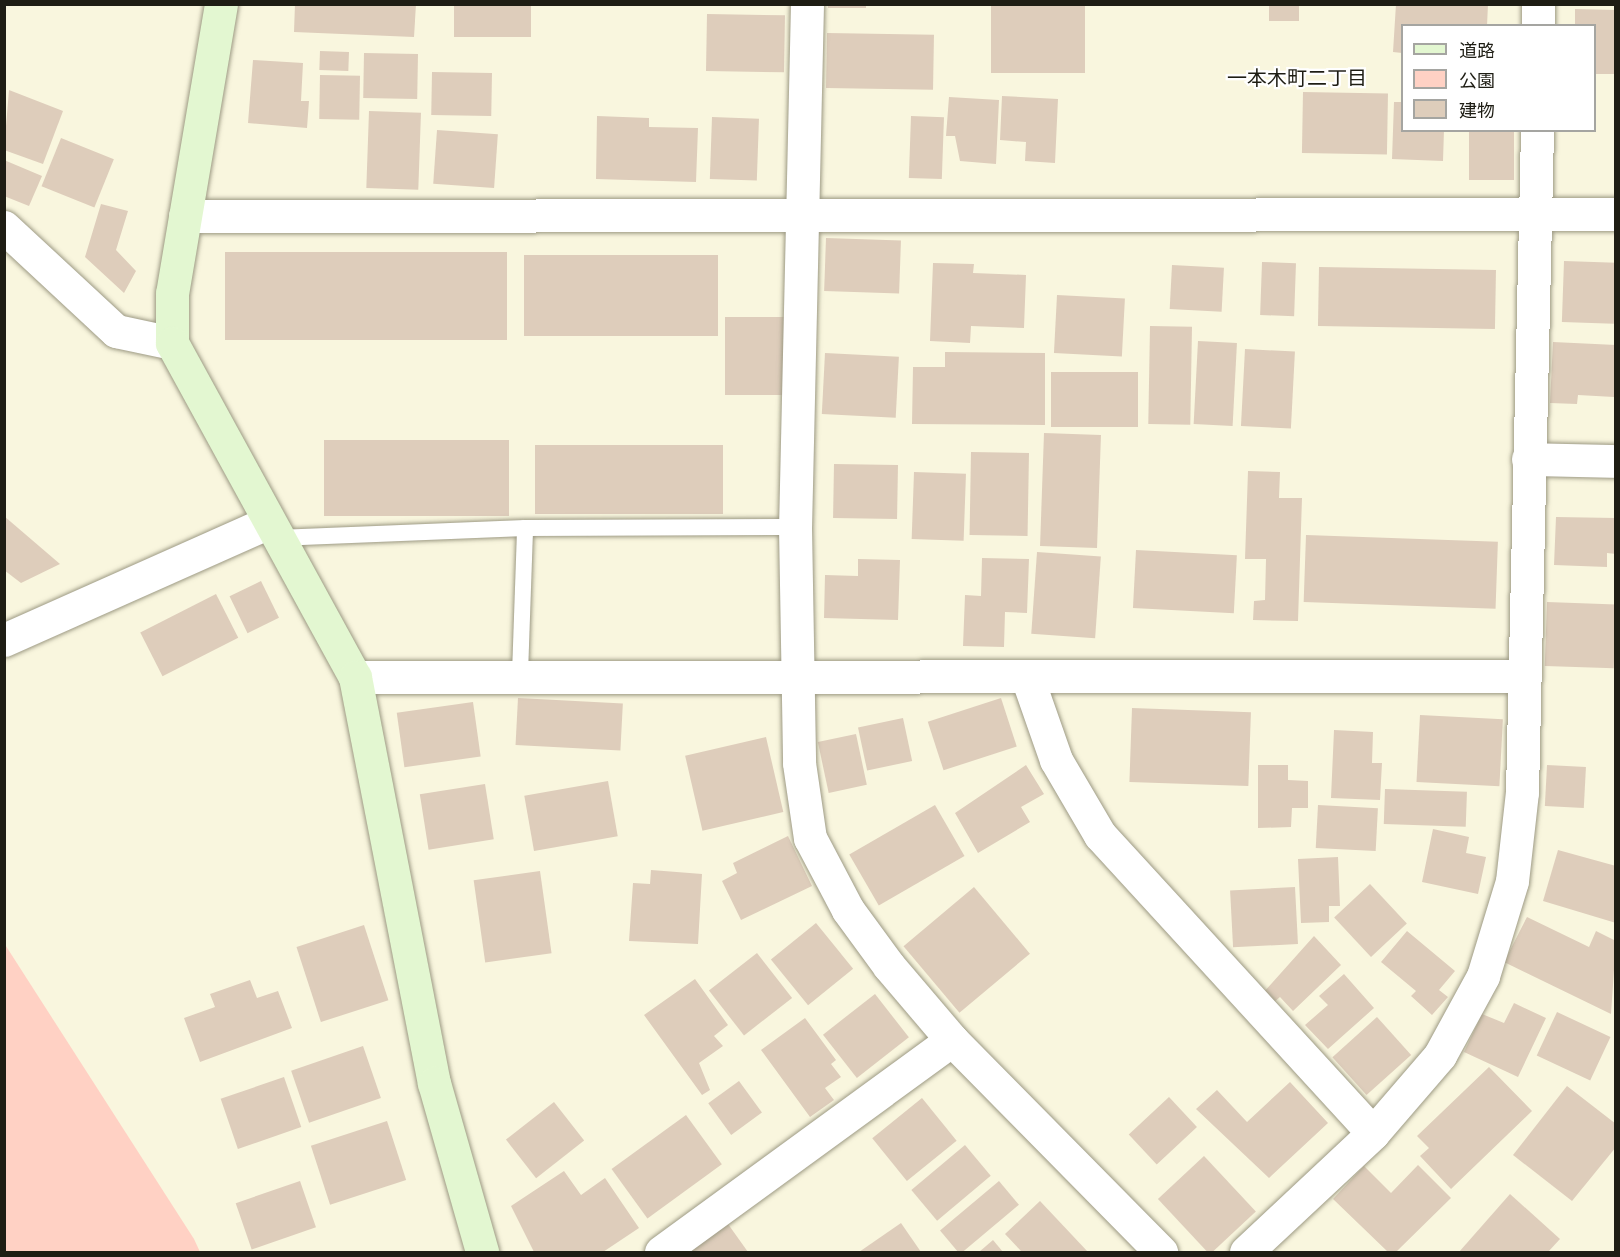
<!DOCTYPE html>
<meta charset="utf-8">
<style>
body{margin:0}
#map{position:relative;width:1620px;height:1257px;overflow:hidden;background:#f9f6de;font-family:"PT Sans Narrow","Noto Sans JP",sans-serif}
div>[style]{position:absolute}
.green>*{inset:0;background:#ffd1c4}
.building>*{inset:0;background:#decdbb;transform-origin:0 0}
.roads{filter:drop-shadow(0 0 2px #9d9a84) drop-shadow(0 0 2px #9d9a84)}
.lane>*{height:16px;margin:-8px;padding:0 8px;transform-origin:8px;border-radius:8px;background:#fff}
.street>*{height:33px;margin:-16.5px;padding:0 16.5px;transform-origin:16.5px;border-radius:16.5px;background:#fff}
.secondary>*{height:33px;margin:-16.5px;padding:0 16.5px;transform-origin:16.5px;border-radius:16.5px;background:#e3f7d1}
span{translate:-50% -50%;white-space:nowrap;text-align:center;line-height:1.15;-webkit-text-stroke:4.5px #fff;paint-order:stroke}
.neighbourhood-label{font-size:20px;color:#1e1d14}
.frame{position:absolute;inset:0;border:6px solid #1e1d14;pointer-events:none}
.legend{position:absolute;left:1401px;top:24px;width:195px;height:108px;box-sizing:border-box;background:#fff;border:2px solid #a5a5a1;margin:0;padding:8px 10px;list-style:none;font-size:18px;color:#1e1d14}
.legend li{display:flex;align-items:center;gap:12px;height:30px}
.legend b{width:30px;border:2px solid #a5a5a1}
</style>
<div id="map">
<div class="green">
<div style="clip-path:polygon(4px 943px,194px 1239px,200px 1252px,5px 1252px)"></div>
</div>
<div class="building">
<div style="clip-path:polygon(295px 4px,416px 4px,414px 37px,294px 32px)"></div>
<div style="left:454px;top:4px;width:77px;height:33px"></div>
<div style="left:828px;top:4px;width:38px;height:4px"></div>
<div style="left:991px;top:4px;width:94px;height:69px"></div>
<div style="left:1269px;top:4px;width:30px;height:17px"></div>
<div style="clip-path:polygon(1396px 4px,1488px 4px,1487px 26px,1402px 26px,1402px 53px,1393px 52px)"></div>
<div style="clip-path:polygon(1575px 9px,1616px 10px,1616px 74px,1594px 74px,1594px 26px,1575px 26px)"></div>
<div style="left:707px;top:14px;width:78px;height:57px;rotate:1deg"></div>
<div style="left:827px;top:33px;width:107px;height:55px;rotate:1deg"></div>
<div style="left:320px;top:51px;width:29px;height:19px;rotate:2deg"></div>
<div style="left:364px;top:53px;width:54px;height:45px;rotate:1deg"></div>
<div style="clip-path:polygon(253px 60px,303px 63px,301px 101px,309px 101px,307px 128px,248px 123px)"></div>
<div style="left:432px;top:72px;width:60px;height:43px;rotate:1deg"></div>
<div style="left:320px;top:75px;width:40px;height:44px;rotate:1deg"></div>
<div style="clip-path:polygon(9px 90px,63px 111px,43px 164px,4px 150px)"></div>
<div style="left:1303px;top:92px;width:85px;height:61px;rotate:1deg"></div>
<div style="clip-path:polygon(1002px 96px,1058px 99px,1055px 163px,1025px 161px,1026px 142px,1000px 140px)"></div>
<div style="clip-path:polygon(949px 97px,999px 100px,996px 164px,960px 161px,955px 136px,946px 136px)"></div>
<div style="clip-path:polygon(1394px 102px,1402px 102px,1402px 130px,1444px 130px,1443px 161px,1392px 159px)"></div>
<div style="left:369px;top:111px;width:52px;height:77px;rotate:2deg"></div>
<div style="clip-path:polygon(597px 116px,649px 118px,649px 127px,698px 128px,696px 182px,596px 179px)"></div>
<div style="left:911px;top:116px;width:33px;height:62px;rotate:2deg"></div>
<div style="left:712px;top:117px;width:47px;height:62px;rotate:2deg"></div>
<div style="left:437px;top:130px;width:61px;height:54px;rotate:4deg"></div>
<div style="left:1469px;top:130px;width:45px;height:50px"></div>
<div style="left:61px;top:138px;width:57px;height:52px;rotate:22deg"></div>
<div style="clip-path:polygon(4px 160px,42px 176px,29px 206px,4px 196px)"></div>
<div style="clip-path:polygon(101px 204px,128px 211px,116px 250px,136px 271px,124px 293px,85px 257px)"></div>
<div style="left:826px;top:238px;width:75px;height:53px;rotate:2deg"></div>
<div style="left:507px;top:252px;width:88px;height:282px;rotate:90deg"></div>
<div style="left:718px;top:255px;width:81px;height:194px;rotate:90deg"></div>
<div style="left:1564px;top:261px;width:52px;height:61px;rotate:2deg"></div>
<div style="left:1262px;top:262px;width:34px;height:53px;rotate:2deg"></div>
<div style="clip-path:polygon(933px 263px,974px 264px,973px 273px,1026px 275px,1024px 328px,971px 326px,970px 343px,930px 341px)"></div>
<div style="left:1172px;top:265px;width:52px;height:44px;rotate:3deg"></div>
<div style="left:1319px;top:267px;width:177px;height:59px;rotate:1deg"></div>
<div style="left:1057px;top:295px;width:68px;height:58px;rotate:3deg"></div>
<div style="left:725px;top:317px;width:59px;height:78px"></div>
<div style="left:1150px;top:326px;width:42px;height:98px;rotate:1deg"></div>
<div style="left:1198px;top:341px;width:39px;height:83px;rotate:3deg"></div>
<div style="clip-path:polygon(1553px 342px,1616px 345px,1614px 397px,1578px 395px,1577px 404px,1550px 403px)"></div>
<div style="left:1245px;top:349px;width:50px;height:77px;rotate:3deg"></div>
<div style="clip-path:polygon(945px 352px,1045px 353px,1045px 425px,912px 424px,913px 367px,945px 367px)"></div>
<div style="left:825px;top:353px;width:74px;height:61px;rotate:3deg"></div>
<div style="left:1051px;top:372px;width:87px;height:55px"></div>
<div style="left:1044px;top:433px;width:57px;height:113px;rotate:2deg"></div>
<div style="left:509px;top:440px;width:76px;height:185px;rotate:90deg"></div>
<div style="left:535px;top:445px;width:188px;height:69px"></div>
<div style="left:971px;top:452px;width:58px;height:83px;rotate:1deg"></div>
<div style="left:834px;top:464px;width:64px;height:54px;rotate:1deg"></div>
<div style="clip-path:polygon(1248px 471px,1280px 472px,1279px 498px,1302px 498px,1298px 621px,1253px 620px,1254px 601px,1265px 600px,1266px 559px,1245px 559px)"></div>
<div style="left:914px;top:472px;width:52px;height:67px;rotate:2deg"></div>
<div style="clip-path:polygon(4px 516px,60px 564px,21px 583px,4px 570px)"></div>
<div style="clip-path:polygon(1556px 517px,1616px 518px,1616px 554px,1607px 553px,1607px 567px,1554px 565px)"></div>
<div style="left:1306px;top:535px;width:192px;height:67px;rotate:2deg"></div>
<div style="left:1136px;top:550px;width:101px;height:58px;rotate:3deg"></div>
<div style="left:1037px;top:552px;width:64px;height:82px;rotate:4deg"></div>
<div style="clip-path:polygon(982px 558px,1029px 559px,1027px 613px,1005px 612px,1004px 647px,963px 646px,965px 595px,981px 596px)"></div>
<div style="clip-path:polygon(858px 559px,900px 560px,898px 620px,824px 618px,825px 575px,858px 576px)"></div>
<div style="left:261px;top:581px;width:41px;height:35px;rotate:64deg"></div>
<div style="left:216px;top:594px;width:49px;height:85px;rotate:63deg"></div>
<div style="left:1547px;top:602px;width:69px;height:64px;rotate:2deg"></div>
<div style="left:518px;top:698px;width:105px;height:47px;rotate:3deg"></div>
<div style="left:1001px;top:698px;width:51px;height:77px;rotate:72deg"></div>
<div style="left:473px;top:702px;width:55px;height:77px;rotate:82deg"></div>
<div style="left:1132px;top:708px;width:119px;height:74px;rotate:2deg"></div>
<div style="left:1420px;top:715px;width:83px;height:67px;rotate:3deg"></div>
<div style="left:903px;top:718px;width:44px;height:46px;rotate:78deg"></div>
<div style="clip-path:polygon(1334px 730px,1373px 732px,1372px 763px,1382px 763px,1380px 800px,1331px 798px)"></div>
<div style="left:856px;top:734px;width:52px;height:39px;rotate:78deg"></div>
<div style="left:766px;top:737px;width:77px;height:83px;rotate:77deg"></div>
<div style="clip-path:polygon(1026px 765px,1044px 794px,1021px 807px,1030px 822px,978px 853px,955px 813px)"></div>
<div style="clip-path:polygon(1258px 765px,1288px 765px,1288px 780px,1308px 781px,1308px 808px,1292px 808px,1291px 827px,1258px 828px)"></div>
<div style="left:1547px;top:765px;width:39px;height:41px;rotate:3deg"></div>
<div style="left:608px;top:781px;width:56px;height:85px;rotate:80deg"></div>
<div style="left:485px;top:784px;width:56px;height:66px;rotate:81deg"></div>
<div style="left:1385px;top:789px;width:82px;height:35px;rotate:2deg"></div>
<div style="left:935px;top:805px;width:59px;height:99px;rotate:60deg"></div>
<div style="left:1318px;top:805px;width:60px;height:43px;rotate:3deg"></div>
<div style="clip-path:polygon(1433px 829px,1469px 837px,1466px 853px,1486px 857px,1478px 894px,1422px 882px)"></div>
<div style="clip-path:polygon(788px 836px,812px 886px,741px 920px,722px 881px,737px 873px,733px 863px)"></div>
<div style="clip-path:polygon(1558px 850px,1616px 866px,1616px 923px,1543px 901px)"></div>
<div style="clip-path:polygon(1338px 857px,1340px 906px,1329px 906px,1329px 922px,1301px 923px,1298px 859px)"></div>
<div style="clip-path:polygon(651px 870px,702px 874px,698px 944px,629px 941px,633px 883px,650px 884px)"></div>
<div style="left:540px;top:871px;width:83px;height:67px;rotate:82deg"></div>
<div style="left:1370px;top:884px;width:54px;height:49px;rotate:47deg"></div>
<div style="left:974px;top:887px;width:87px;height:92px;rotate:50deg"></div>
<div style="left:1295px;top:887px;width:57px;height:65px;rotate:87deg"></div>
<div style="clip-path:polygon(1527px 917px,1589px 947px,1596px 931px,1616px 941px,1611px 1014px,1504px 962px)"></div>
<div style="left:816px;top:923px;width:59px;height:58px;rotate:51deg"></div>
<div style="left:364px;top:925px;width:79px;height:71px;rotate:72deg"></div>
<div style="clip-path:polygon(1407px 931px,1455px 971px,1439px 990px,1448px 997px,1432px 1015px,1411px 996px,1416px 991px,1381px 962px)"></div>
<div style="clip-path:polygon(1314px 936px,1341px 965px,1293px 1011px,1280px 997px,1273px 1003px,1263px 993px)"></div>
<div style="left:757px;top:953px;width:57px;height:61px;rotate:52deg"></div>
<div style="clip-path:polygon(1344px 974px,1374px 1008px,1328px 1049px,1305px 1025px,1328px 1005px,1319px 996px)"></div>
<div style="clip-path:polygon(695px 979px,728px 1025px,714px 1036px,723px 1046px,699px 1063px,710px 1090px,702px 1095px,644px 1015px)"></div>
<div style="clip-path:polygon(250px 980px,257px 998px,278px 991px,292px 1028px,200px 1062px,184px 1018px,215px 1007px,210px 994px)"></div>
<div style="left:875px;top:994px;width:55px;height:66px;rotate:52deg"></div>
<div style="clip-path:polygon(1514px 1003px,1546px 1018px,1518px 1077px,1464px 1052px,1482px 1014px,1504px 1023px)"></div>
<div style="left:1557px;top:1012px;width:59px;height:48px;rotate:25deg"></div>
<div style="left:1377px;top:1017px;width:51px;height:60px;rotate:48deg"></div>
<div style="clip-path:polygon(805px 1018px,836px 1060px,831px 1064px,841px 1077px,825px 1088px,834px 1100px,810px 1117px,761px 1050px)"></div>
<div style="left:363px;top:1046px;width:55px;height:76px;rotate:71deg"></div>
<div style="clip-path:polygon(1489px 1067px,1532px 1111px,1451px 1189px,1420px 1156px,1429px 1148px,1417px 1136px)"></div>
<div style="left:284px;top:1077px;width:53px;height:67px;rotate:71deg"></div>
<div style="left:739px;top:1081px;width:39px;height:38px;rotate:54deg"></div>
<div style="clip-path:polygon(1290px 1082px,1328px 1123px,1269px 1178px,1196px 1109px,1217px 1090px,1247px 1122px)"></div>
<div style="clip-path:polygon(1567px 1086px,1616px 1124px,1616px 1147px,1572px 1201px,1513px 1155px)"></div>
<div style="left:1169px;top:1097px;width:41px;height:55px;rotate:47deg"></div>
<div style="left:922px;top:1098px;width:55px;height:64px;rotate:51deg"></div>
<div style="left:554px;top:1102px;width:49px;height:61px;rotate:52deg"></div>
<div style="left:686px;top:1115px;width:61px;height:92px;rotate:54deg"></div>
<div style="left:387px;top:1121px;width:62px;height:80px;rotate:72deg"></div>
<div style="left:965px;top:1145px;width:40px;height:70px;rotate:50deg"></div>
<div style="left:1204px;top:1156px;width:76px;height:63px;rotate:47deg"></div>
<div style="clip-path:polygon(1418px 1165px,1451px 1198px,1396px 1252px,1388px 1252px,1333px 1199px,1364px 1166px,1391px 1193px)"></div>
<div style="clip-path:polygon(564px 1171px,581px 1195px,605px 1178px,639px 1228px,603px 1252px,534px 1252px,511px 1206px)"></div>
<div style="left:300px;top:1181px;width:49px;height:68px;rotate:71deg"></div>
<div style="left:999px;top:1181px;width:31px;height:77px;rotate:50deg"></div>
<div style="clip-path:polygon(1510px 1194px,1560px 1239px,1548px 1252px,1459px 1252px)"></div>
<div style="clip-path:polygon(1040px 1201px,1088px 1252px,1022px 1252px,1005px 1234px)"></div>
<div style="clip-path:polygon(901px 1223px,921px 1252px,859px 1252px)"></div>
<div style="clip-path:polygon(728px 1224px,748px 1252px,686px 1252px)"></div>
<div style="clip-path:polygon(993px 1240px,1003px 1252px,979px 1252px)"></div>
</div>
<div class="roads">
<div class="lane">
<div style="left:277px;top:538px;width:248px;rotate:-2.3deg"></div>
<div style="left:525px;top:528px;width:270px;rotate:-0.2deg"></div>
<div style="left:520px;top:674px;width:146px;rotate:-88deg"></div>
</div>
<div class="street">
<div style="left:807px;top:4px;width:523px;rotate:91.31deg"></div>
<div style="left:795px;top:527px;width:236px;rotate:89deg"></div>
<div style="left:799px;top:763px;width:76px;rotate:81.7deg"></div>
<div style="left:810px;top:838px;width:81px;rotate:62.2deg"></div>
<div style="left:848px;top:910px;width:69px;rotate:53.8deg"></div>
<div style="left:889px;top:966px;width:97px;rotate:49.6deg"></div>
<div style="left:952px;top:1040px;width:298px;rotate:45.4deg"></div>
<div style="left:1538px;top:26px;width:22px;rotate:-90deg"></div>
<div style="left:185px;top:216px;width:1431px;rotate:-0.08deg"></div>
<div style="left:4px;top:227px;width:153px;rotate:42.9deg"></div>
<div style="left:116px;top:331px;width:57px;rotate:12.1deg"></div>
<div style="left:1528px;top:459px;width:88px;rotate:1.3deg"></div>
<div style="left:4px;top:640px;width:288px;rotate:-24deg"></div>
<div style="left:355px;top:677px;width:1168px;rotate:-0.05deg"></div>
<div style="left:1027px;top:677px;width:88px;rotate:70.7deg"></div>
<div style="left:1056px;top:760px;width:87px;rotate:59.6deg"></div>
<div style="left:1100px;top:835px;width:404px;rotate:47.5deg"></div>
<div style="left:661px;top:1252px;width:360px;rotate:-36.1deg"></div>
<div style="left:1246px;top:1252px;width:174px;rotate:-43.1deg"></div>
<div style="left:1373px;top:1133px;width:103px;rotate:-49.3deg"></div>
<div style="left:1440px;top:1055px;width:90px;rotate:-61.4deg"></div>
<div style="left:1483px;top:976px;width:99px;rotate:-73deg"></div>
<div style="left:1512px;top:881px;width:90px;rotate:-83.6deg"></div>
<div style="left:1522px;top:792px;width:662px;rotate:-88.7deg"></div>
</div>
<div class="secondary">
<div style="left:221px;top:4px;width:293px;rotate:99.6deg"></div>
<div style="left:172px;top:293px;width:50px;rotate:90deg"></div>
<div style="left:172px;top:343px;width:381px;rotate:61.3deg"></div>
<div style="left:355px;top:677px;width:414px;rotate:79deg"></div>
<div style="left:434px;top:1083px;width:176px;rotate:74.1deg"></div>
</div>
</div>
<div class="neighbourhood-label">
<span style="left:1297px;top:78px">一本木町二丁目</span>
</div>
<div class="frame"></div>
<ul class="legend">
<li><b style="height:8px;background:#e3f7d1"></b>道路</li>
<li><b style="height:16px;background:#ffd1c4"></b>公園</li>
<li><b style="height:16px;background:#decdbb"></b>建物</li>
</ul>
</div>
